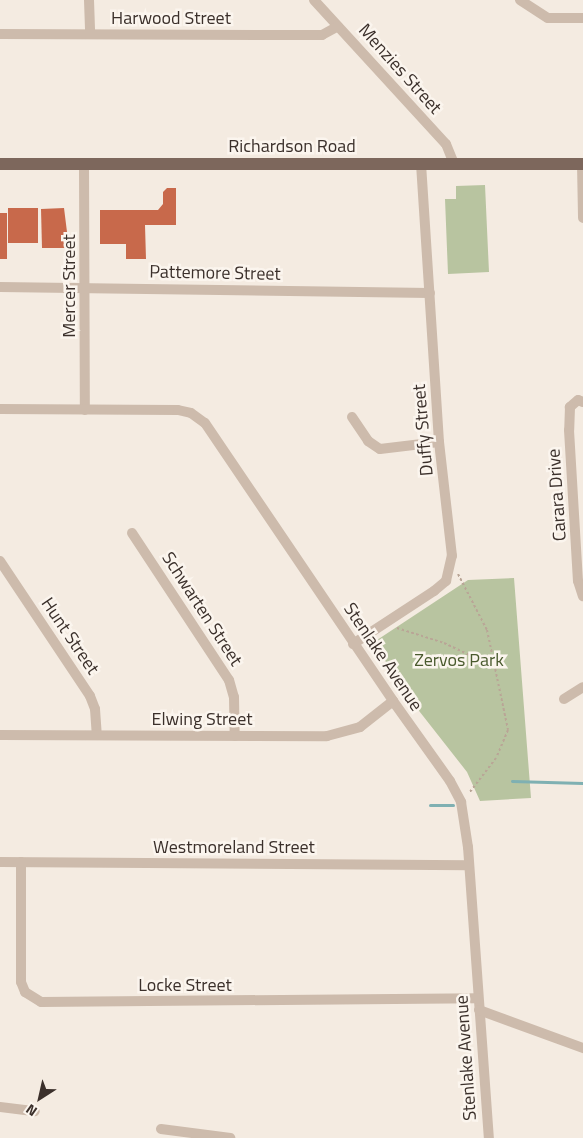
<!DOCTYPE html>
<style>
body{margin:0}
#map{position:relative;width:583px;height:1138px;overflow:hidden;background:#f4ebe1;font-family:"Titillium Web",sans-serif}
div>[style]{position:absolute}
.green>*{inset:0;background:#b8c4a0}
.stream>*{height:3px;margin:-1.5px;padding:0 1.5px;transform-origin:1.5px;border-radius:1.5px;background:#7fb0b2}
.building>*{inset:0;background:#c8694b;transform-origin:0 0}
.path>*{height:2px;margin-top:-1px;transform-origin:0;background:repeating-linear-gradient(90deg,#b9a596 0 2.5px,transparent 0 5px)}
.minor>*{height:10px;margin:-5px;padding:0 5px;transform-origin:5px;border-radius:5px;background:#cdbbac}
.major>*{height:12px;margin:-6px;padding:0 6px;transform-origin:6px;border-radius:6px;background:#7d675c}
span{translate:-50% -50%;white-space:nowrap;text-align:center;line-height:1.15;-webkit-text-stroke:5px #fbf5ee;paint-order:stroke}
.street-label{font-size:18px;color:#3b302b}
.park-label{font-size:18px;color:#4a5a2e}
.north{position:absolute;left:15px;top:1073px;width:50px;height:50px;-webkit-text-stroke:4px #fbf5ee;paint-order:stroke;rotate:215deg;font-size:14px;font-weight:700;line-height:20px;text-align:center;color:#3b302b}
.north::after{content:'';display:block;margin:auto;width:18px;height:22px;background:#3b302b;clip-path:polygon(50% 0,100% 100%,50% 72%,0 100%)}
</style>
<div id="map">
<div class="green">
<div style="clip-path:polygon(485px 185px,489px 272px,448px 274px,445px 199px,456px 199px,456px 186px)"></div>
<div style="clip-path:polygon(514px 578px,531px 798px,480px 801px,467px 772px,416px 707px,376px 647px,377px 640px,468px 580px)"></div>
</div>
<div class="stream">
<div style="left:512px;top:781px;width:71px;rotate:1.6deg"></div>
<div style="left:430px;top:805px;width:23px"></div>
</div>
<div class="building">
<div style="clip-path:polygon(167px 188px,176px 188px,176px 225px,145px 225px,146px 259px,126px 259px,126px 244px,100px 244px,100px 210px,158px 210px,163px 204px,163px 192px)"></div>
<div style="left:8px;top:208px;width:30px;height:35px"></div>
<div style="clip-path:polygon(64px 208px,69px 248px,42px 248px,41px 209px)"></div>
<div style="left:0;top:213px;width:7px;height:46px"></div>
</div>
<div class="path">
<div style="left:458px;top:574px;width:63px;rotate:62.6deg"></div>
<div style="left:487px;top:630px;width:102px;rotate:78.1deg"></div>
<div style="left:508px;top:730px;width:30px;rotate:113deg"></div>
<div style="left:496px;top:758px;width:44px;rotate:127.6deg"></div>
<div style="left:397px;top:628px;width:49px;rotate:17.7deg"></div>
<div style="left:444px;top:643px;width:59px;rotate:25.3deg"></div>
</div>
<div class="minor">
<div style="left:89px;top:0;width:34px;rotate:88deg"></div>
<div style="left:314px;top:0;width:195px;rotate:47.5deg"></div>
<div style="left:446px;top:144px;width:22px;rotate:68deg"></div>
<div style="left:520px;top:0;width:33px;rotate:33deg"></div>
<div style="left:548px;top:18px;width:35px"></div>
<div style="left:0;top:34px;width:322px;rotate:0.2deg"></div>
<div style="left:322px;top:35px;width:18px;rotate:-29deg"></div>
<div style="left:84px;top:163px;width:247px;rotate:89.8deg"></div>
<div style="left:582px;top:164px;width:54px;rotate:88.9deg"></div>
<div style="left:0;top:287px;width:430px;rotate:0.8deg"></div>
<div style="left:583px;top:402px;width:5px;rotate:-158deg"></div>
<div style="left:578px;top:400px;width:11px;rotate:139deg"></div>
<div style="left:570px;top:407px;width:23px;rotate:92deg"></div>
<div style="left:569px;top:430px;width:151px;rotate:86.6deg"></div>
<div style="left:578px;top:581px;width:16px;rotate:72deg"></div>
<div style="left:0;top:409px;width:178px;rotate:0.3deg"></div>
<div style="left:178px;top:410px;width:13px;rotate:13deg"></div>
<div style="left:191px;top:413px;width:17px;rotate:36deg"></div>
<div style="left:205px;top:423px;width:336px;rotate:55.9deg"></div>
<div style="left:393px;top:701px;width:98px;rotate:54.5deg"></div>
<div style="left:450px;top:781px;width:24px;rotate:62deg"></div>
<div style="left:461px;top:802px;width:46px;rotate:81.2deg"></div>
<div style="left:468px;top:847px;width:292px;rotate:85.9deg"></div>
<div style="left:352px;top:417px;width:29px;rotate:56deg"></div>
<div style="left:368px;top:441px;width:14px;rotate:34deg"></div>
<div style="left:380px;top:449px;width:59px;rotate:-6.8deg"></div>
<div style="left:132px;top:533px;width:176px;rotate:56.6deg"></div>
<div style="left:229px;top:680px;width:18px;rotate:74deg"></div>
<div style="left:234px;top:697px;width:39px;rotate:89deg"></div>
<div style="left:0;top:561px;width:162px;rotate:56.3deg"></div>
<div style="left:90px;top:696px;width:14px;rotate:69deg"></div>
<div style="left:95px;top:709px;width:26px;rotate:86deg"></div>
<div style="left:353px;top:644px;width:97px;rotate:-33.2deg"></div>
<div style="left:434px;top:591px;width:16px;rotate:-40deg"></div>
<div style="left:446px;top:581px;width:26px;rotate:-77deg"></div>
<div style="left:452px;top:556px;width:115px;rotate:-96.5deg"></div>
<div style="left:439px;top:442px;width:279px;rotate:-93.7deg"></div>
<div style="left:564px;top:699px;width:22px;rotate:-32deg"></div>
<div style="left:0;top:735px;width:327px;rotate:0.2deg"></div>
<div style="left:327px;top:736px;width:34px;rotate:-15deg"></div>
<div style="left:360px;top:727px;width:42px;rotate:-38.2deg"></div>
<div style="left:0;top:862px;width:469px;rotate:0.4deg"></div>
<div style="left:21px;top:862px;width:120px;rotate:90deg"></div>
<div style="left:21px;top:982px;width:11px;rotate:68deg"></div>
<div style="left:25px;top:992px;width:19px;rotate:32deg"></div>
<div style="left:41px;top:1002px;width:437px;rotate:-0.5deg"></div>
<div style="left:479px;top:1010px;width:111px;rotate:20.1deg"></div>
<div style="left:0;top:1107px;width:35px;rotate:7deg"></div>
<div style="left:161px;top:1129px;width:70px;rotate:7.4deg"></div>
</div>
<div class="major">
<div style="left:0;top:164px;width:583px"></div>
</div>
<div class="street-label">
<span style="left:171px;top:18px">Harwood Street</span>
<span style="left:400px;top:69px;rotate:48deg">Menzies Street</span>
<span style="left:292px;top:146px">Richardson Road</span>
<span style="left:215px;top:273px;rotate:1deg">Pattemore Street</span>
<span style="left:69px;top:286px;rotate:-90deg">Mercer Street</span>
<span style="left:423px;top:430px;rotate:-95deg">Duffy Street</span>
<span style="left:557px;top:495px;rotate:-94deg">Carara Drive</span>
<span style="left:202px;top:609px;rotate:57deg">Schwarten Street</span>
<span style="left:70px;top:636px;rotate:56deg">Hunt Street</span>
<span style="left:383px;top:657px;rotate:56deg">Stenlake Avenue</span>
<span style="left:202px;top:719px">Elwing Street</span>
<span style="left:234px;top:847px">Westmoreland Street</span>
<span style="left:185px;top:985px">Locke Street</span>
<span style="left:466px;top:1058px;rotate:-94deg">Stenlake Avenue</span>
</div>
<div class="park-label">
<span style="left:459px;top:660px">Zervos Park</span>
</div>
<div class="north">N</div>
</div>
